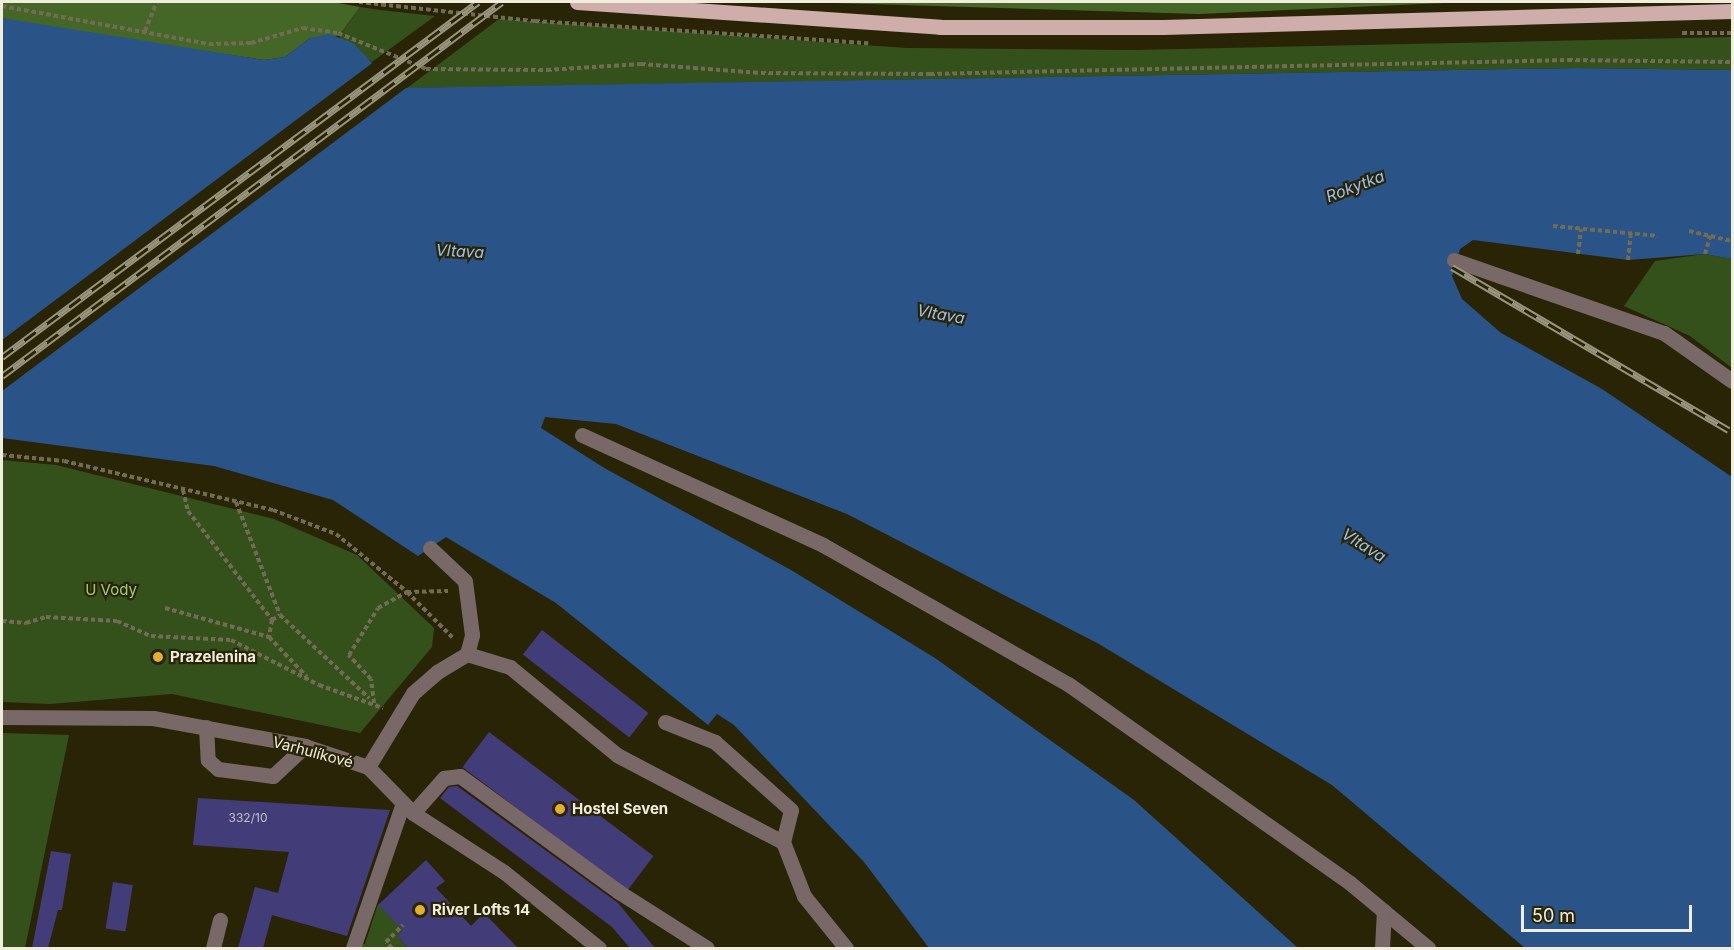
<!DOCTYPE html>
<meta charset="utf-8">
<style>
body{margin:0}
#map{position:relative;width:1734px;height:950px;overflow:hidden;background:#2a2407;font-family:Inter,sans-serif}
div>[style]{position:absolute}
.green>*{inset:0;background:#35511b}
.forest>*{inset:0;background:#446627}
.water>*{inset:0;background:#2a5488}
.pier>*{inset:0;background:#2a2407}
.building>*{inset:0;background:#423d79;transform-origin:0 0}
.path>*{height:4px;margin-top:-2px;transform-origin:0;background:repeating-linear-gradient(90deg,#716c53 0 4.5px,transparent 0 7.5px)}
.minor>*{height:15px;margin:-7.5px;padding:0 7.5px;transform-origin:7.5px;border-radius:7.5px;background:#786867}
.major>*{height:15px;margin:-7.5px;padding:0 7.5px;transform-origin:7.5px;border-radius:7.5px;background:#ceadab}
.rail>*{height:7px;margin-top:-3.5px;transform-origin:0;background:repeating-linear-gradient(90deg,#2a2407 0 14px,#98947d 0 28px);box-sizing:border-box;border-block:2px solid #98947d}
.dots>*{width:16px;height:16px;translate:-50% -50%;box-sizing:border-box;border:3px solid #2a2407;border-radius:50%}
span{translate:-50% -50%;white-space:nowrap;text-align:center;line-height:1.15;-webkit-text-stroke:4.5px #2a2407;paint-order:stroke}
.number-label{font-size:12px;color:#c4c1c3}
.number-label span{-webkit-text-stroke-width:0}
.park-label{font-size:15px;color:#9ecf76}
.poi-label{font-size:15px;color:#f0eddc;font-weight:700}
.left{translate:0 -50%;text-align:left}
.street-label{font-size:15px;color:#f0eddc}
.water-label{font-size:16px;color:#9cc1ef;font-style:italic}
.frame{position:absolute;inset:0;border:3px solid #f0eddc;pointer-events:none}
.scale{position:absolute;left:1521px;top:905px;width:171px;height:27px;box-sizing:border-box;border:3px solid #f0eddc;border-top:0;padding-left:8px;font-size:18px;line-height:21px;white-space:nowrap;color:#f0eddc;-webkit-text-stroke:4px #2a2407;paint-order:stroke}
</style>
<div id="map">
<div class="green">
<div style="clip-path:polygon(360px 7px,380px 10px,435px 16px,372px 62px,339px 37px)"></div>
<div style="clip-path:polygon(499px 19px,907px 48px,1133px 50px,1732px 37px,1732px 70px,1577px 68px,407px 88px)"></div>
<div style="clip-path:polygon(1705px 254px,1732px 259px,1732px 368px,1690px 336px,1624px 306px,1655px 261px)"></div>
<div style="clip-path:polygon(2px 460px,56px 465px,274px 519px,357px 555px,434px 628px,432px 647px,360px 733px,172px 694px,50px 704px,2px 702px)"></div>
<div style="clip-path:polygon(2px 733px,69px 735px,25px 948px,2px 948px)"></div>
<div style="clip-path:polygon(378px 904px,405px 928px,397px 936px,408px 948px,358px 948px,359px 943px,365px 944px)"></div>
</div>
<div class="forest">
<div style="clip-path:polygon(2px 2px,333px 2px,360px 7px,339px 36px,310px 38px,285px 57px,264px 60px,26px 24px,2px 18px)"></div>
<div style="clip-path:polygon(802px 2px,1467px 2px,1199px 14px)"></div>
</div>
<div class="water">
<div style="clip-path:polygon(evenodd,2px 18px,264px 60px,285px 57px,310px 38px,329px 34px,353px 43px,396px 88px,1577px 68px,1732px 70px,1732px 259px,1705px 254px,1628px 260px,1473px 240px,1460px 249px,1452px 276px,1462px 299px,1501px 333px,1602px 389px,1732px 477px,1732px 948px,1525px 948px,1332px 785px,1099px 644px,847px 514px,616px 424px,545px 417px,541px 428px,606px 469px,791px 570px,935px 658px,1134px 800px,1298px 948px,929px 948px,864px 862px,734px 725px,717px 714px,708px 725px,556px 603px,446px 537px,418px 556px,333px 500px,214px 466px,2px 438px,2px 379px,11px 366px,2px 353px,2px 18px,215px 196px,223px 206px,218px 219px,204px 221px,196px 210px,201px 198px,215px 196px)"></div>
</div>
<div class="pier">
<div style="clip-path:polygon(evenodd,375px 61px,389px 80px,410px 85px,2px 391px,2px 375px,8px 366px,2px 356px,2px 340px,375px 61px,210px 198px,220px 210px,209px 219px,202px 216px,199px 206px,210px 198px)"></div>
</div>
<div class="building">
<div style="left:542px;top:630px;width:135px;height:31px;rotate:38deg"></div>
<div style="left:489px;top:732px;width:206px;height:44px;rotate:37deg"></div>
<div style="clip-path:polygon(457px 786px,618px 903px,655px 948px,630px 948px,612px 927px,440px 798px,449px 787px)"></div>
<div style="clip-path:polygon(198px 798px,390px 810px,347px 936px,272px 915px,263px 948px,238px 948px,255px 887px,278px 893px,289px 852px,193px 845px)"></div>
<div style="clip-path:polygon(51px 851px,71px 854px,62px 910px,58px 910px,48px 948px,32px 948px)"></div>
<div style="clip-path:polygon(426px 860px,445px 881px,436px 888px,471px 926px,484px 913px,518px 948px,408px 948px,397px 936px,403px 930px,378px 905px)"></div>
<div style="left:113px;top:882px;width:20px;height:47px;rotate:9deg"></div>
</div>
<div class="path">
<div style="left:359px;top:2px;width:177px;rotate:6.2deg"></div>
<div style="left:535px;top:21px;width:334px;rotate:3.8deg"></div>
<div style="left:2px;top:6px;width:210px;rotate:10.4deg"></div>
<div style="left:209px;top:44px;width:42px;rotate:-1.4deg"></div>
<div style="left:251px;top:43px;width:54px;rotate:-16.1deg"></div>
<div style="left:303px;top:28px;width:35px;rotate:8deg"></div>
<div style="left:338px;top:33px;width:95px;rotate:22.2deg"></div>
<div style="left:426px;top:69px;width:121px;rotate:0.5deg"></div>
<div style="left:547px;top:70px;width:94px;rotate:-3.7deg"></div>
<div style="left:641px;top:64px;width:120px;rotate:4.3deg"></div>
<div style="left:761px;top:73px;width:169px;rotate:0.3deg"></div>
<div style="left:930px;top:74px;width:638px;rotate:-1.26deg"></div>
<div style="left:1568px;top:60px;width:164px;rotate:0.7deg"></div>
<div style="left:145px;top:31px;width:31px;rotate:-68deg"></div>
<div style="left:1682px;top:33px;width:50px"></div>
<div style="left:1553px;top:226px;width:105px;rotate:5.4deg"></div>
<div style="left:1689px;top:231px;width:44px;rotate:13.1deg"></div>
<div style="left:1578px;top:254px;width:25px;rotate:-83deg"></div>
<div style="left:1705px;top:254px;width:19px;rotate:-74deg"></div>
<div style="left:1628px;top:260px;width:27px;rotate:-84deg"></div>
<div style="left:2px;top:455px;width:62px;rotate:5.5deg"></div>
<div style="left:64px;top:461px;width:215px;rotate:13.2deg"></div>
<div style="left:273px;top:510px;width:67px;rotate:20.9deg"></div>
<div style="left:336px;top:534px;width:92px;rotate:39.2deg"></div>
<div style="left:407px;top:592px;width:64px;rotate:45deg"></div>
<div style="left:183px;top:490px;width:22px;rotate:77deg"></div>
<div style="left:188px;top:511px;width:138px;rotate:52.4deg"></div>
<div style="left:272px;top:620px;width:17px;rotate:100deg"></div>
<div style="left:269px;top:637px;width:55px;rotate:46.5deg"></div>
<div style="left:236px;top:502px;width:121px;rotate:68.7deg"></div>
<div style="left:165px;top:608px;width:108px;rotate:15.6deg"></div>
<div style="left:272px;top:620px;width:9px;rotate:-32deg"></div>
<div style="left:280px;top:615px;width:122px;rotate:43deg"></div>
<div style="left:2px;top:621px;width:24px;rotate:5deg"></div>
<div style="left:26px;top:623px;width:21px;rotate:-17deg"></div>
<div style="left:46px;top:617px;width:71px;rotate:3.2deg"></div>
<div style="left:117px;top:621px;width:37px;rotate:24deg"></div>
<div style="left:151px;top:636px;width:80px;rotate:2.9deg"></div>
<div style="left:231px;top:640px;width:99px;rotate:27.1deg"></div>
<div style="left:319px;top:685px;width:68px;rotate:19.8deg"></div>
<div style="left:374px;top:703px;width:24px;rotate:-97deg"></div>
<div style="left:371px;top:679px;width:33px;rotate:-133deg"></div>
<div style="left:349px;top:655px;width:55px;rotate:-58.3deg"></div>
<div style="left:378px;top:608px;width:33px;rotate:-29deg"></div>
<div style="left:407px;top:592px;width:41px;rotate:-1.4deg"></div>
<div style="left:392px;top:948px;width:8px;rotate:-135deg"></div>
<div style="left:386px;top:942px;width:24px;rotate:-45deg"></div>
</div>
<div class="minor">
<div style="left:1454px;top:260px;width:222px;rotate:19.2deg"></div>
<div style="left:1664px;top:333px;width:83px;rotate:35.2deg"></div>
<div style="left:582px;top:435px;width:265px;rotate:24.5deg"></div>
<div style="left:823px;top:545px;width:282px;rotate:29.6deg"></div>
<div style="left:1068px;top:684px;width:345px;rotate:35.2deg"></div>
<div style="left:1350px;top:883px;width:102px;rotate:39.8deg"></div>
<div style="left:467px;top:654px;width:45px;rotate:16.8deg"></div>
<div style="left:510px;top:667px;width:139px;rotate:39.4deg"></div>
<div style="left:617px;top:755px;width:187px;rotate:27.7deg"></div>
<div style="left:783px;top:842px;width:58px;rotate:68.7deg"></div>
<div style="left:804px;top:896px;width:67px;rotate:51.1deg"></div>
<div style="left:2px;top:717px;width:151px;rotate:0.4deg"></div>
<div style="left:153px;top:718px;width:155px;rotate:10.4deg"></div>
<div style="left:305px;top:746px;width:66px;rotate:18.4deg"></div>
<div style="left:368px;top:767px;width:64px;rotate:45.6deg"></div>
<div style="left:413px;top:813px;width:108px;rotate:33deg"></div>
<div style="left:504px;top:872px;width:122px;rotate:38.7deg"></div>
<div style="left:665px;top:722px;width:54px;rotate:21.8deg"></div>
<div style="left:715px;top:742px;width:102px;rotate:41.8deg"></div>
<div style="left:791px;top:810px;width:33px;rotate:104deg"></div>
<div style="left:206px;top:727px;width:33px;rotate:87deg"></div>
<div style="left:208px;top:760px;width:13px;rotate:42deg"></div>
<div style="left:218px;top:769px;width:55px;rotate:7.3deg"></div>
<div style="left:273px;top:776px;width:44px;rotate:-43.2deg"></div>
<div style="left:368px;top:767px;width:87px;rotate:-58.7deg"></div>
<div style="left:413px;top:693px;width:32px;rotate:-41deg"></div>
<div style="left:437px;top:672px;width:35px;rotate:-31deg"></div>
<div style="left:467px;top:654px;width:20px;rotate:-75deg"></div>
<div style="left:472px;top:635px;width:54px;rotate:-97.4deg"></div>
<div style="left:465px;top:581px;width:48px;rotate:-136.7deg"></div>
<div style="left:413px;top:813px;width:47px;rotate:-48.5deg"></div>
<div style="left:444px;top:778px;width:16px;rotate:-7deg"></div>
<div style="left:460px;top:776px;width:197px;rotate:36.1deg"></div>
<div style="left:619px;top:892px;width:104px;rotate:32.5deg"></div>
<div style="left:213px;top:948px;width:29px;rotate:-76deg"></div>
<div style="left:353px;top:948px;width:153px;rotate:-71deg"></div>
<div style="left:1382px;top:948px;width:37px;rotate:-87deg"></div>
</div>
<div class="major">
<div style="left:577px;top:2px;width:364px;rotate:3.9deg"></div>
<div style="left:940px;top:27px;width:223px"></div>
<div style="left:1163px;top:27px;width:569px;rotate:-1.61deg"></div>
</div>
<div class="rail">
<div style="left:1452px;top:267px;width:321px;rotate:30.5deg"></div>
<div style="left:2px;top:357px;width:594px;rotate:-36.72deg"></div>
<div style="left:2px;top:376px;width:624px;rotate:-36.8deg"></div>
</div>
<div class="dots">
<div style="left:158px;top:657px;background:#e2ae34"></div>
<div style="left:560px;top:809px;background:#e2ae34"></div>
<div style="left:420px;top:910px;background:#e2ae34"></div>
</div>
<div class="number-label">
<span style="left:248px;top:818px">332/10</span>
</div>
<div class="park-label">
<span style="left:111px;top:590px">U Vody</span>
</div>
<div class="poi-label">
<span class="left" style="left:170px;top:657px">Prazelenina</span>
<span class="left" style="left:572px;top:809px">Hostel Seven</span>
<span class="left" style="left:432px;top:910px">River Lofts 14</span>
</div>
<div class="street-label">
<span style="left:313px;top:752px;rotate:15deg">Varhulíkové</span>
</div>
<div class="water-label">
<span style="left:1355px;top:186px;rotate:-21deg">Rokytka</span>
<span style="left:460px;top:251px;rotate:3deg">Vltava</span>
<span style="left:941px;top:314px;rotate:10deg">Vltava</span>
<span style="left:1364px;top:545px;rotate:32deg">Vltava</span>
</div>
<div class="frame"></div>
<div class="scale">50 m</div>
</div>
